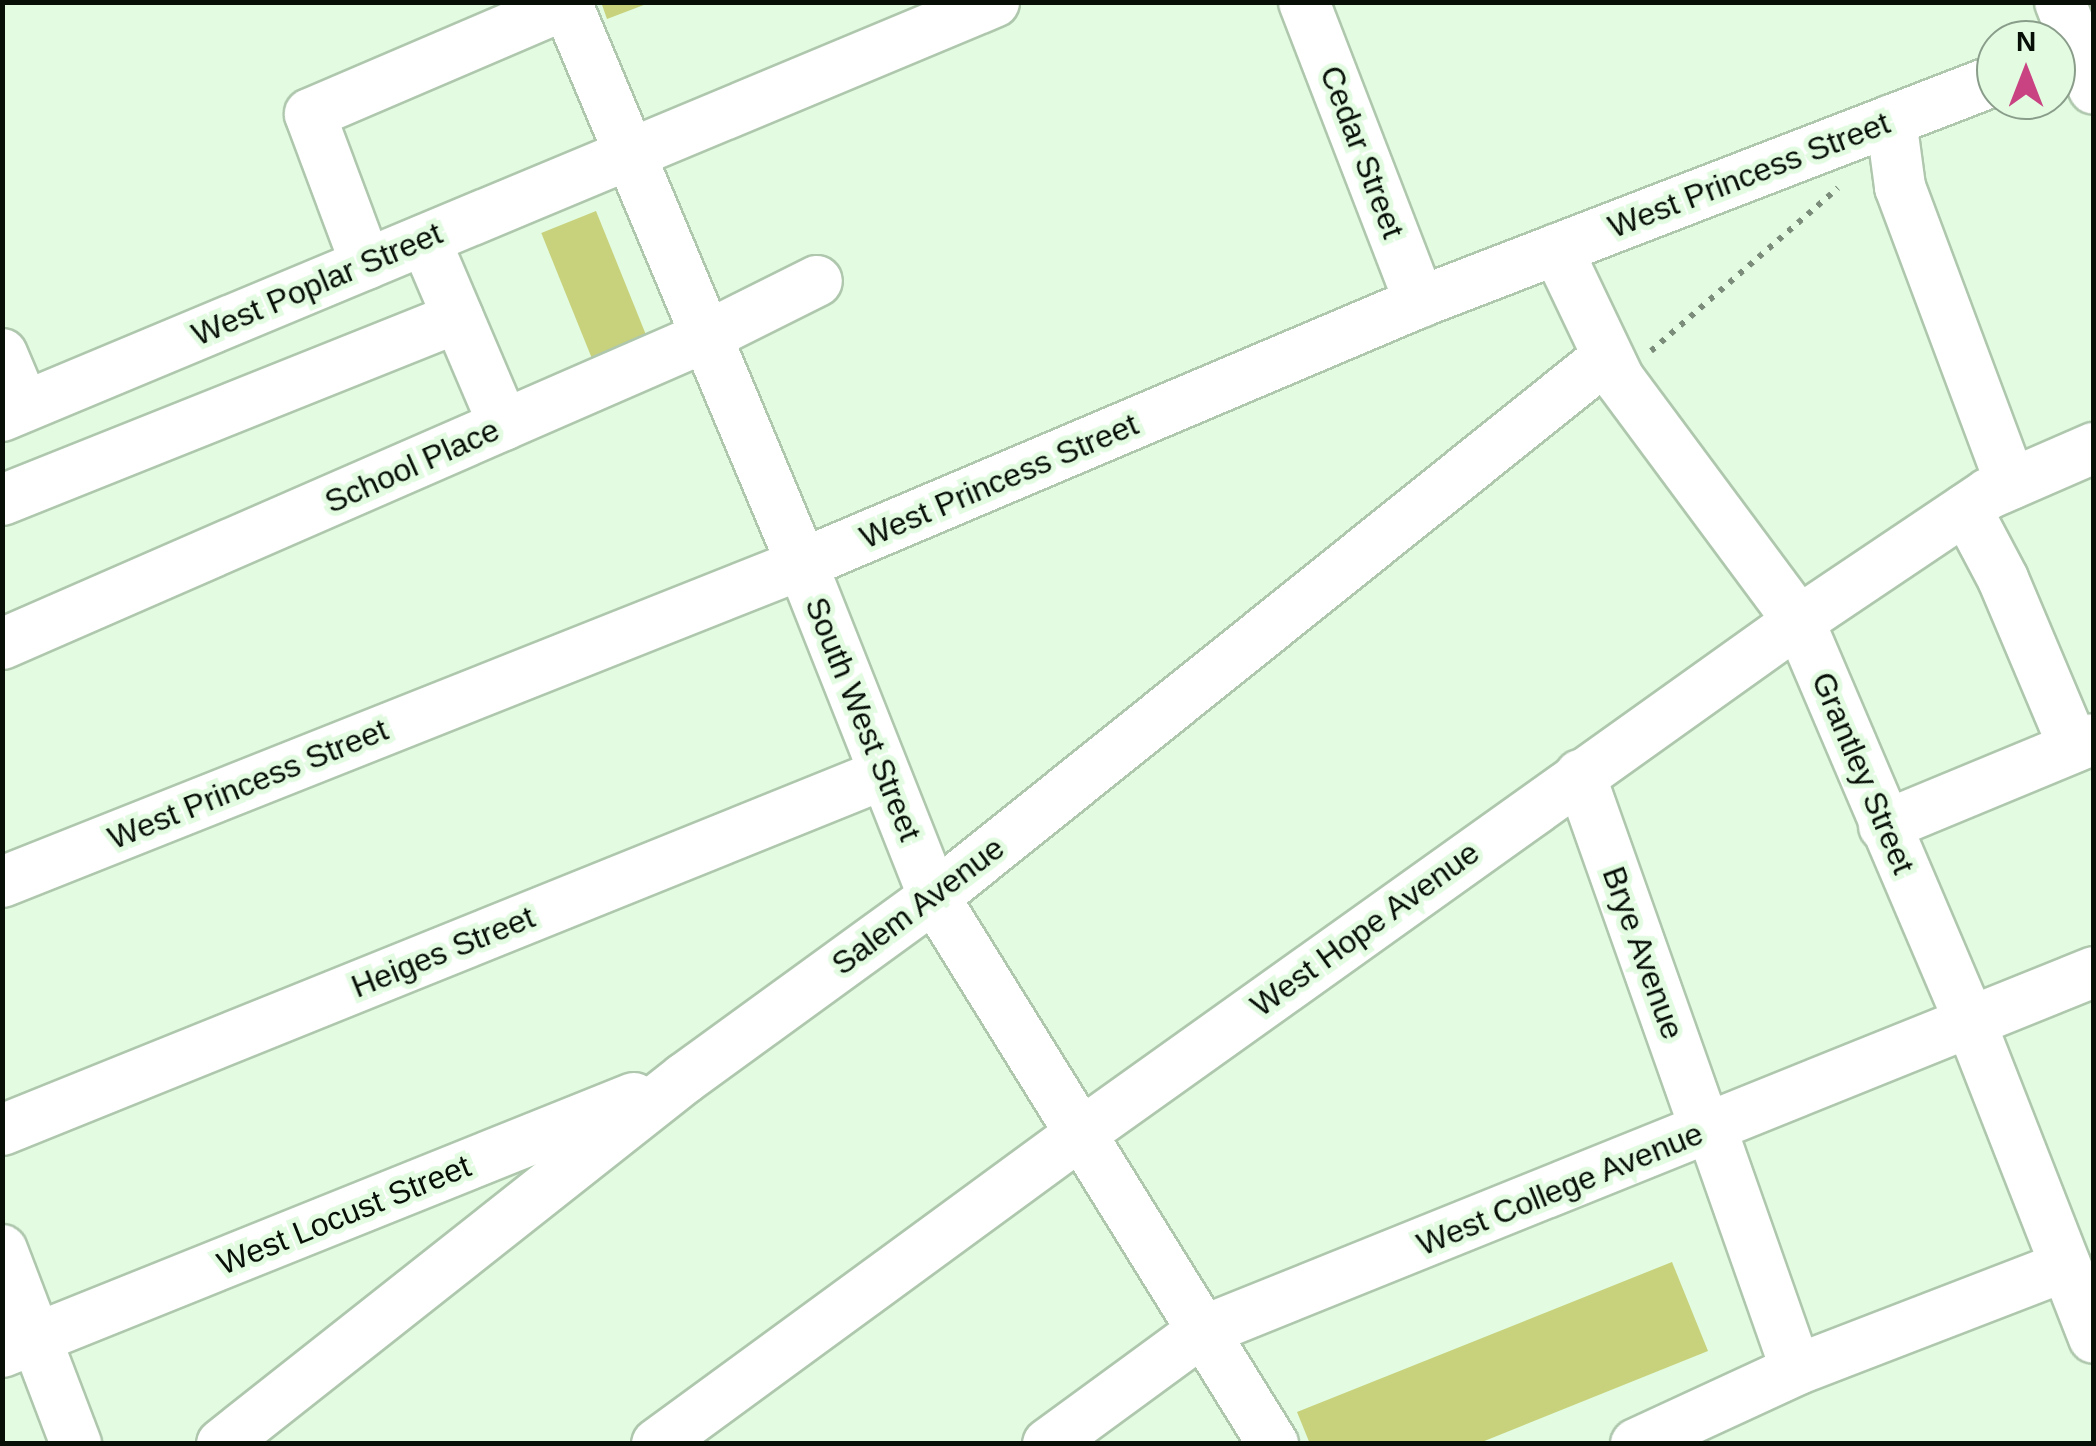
<!DOCTYPE html>
<html>
<head>
<meta charset="utf-8">
<style>
	body { margin:0 }
	#map { position:relative; width:2096px; height:1446px; overflow:hidden; background:#e2fbe1; font-family:Arial,sans-serif }
	div>[style] { position:absolute }
	[style*='--x'] { left:calc(var(--x)*1px); top:calc(var(--y)*1px); width:calc(var(--w)*1px); rotate:calc(var(--a)*1deg) }
	.building>* { inset:0; background:#c8d27c; transform-origin:0 0 }
	.path>* { height:6px; margin-top:-3px; transform-origin:0; background:repeating-linear-gradient(90deg,#7b8c7a 0 5px,transparent 0 13px) }
	.roads { filter:drop-shadow(2px 0 #aec7ad) drop-shadow(-2px 0 #aec7ad) drop-shadow(0 2px #aec7ad) drop-shadow(0 -2px #aec7ad) }
	.minor>* { height:50px; margin:-25px; padding:0 25px; transform-origin:25px; border-radius:25px; background:#fff }
	span { translate:-50% -50%; white-space:nowrap; text-align:center; line-height:1.15; -webkit-text-stroke:10px #e2fbe1; paint-order:stroke }
	.street-label { font-size:32px; color:#070f07 }
	.frame { position:absolute; inset:0; border:5px solid #070f07; pointer-events:none }
	.north { position:absolute; left:1976px; top:20px; width:100px; height:100px; box-sizing:border-box; background:#e2fbe1; border:2px solid #8a9d8a; border-radius:50%; rotate:0deg; font-size:28px; font-weight:700; line-height:40px; text-align:center; color:#070f07 }
	.north::after { content:''; display:block; margin:auto; width:35px; height:45px; background:#c94382; clip-path:polygon(50% 0,100% 100%,50% 72%,0 100%) }
</style>
</head>
<body>
<div id="map">
	<div class="building">
		<i style="clip-path:polygon(601px 2px,649px 2px,649px 3px,607px 19px)"></i>
		<i style="left:596px;top:211px;width:156px;height:59px;rotate:68deg"></i>
		<i style="clip-path:polygon(1672px 1262px,1708px 1351px,1477px 1444px,1310px 1444px,1297px 1412px)"></i>
	</div>
	<div class="path">
		<i style="--x:1651;--y:351;--w:248;--a:-41.1"></i>
	</div>
	<div class="roads">
		<div class="minor">
			<i style="--x:566;--y:2;--w:610;--a:67.22"></i>
			<i style="--x:802;--y:564;--w:358;--a:68.4"></i>
			<i style="--x:934;--y:897;--w:644;--a:58.21"></i>
			<i style="--x:1304;--y:2;--w:322;--a:68.9"></i>
			<i style="--x:2060;--y:2;--w:93;--a:68.7"></i>
			<i style="--x:1891;--y:120;--w:68;--a:82.3"></i>
			<i style="--x:1900;--y:187;--w:317;--a:69.5"></i>
			<i style="--x:425;--y:240;--w:201;--a:66.9"></i>
			<i style="--x:1557;--y:249;--w:144;--a:64.5"></i>
			<i style="--x:1619;--y:379;--w:302;--a:53.4"></i>
			<i style="--x:1799;--y:621;--w:438;--a:66.9"></i>
			<i style="--x:1971;--y:1024;--w:337;--a:68.6"></i>
			<i style="--x:366;--y:264;--w:160;--a:-110.5"></i>
			<i style="--x:310;--y:114;--w:280;--a:-23.2"></i>
			<i style="--x:2;--y:354;--w:56;--a:67.1"></i>
			<i style="--x:2;--y:416;--w:1075;--a:-22.65"></i>
			<i style="--x:2;--y:500;--w:491;--a:-21.8"></i>
			<i style="--x:1966;--y:509;--w:79;--a:62.1"></i>
			<i style="--x:2003;--y:579;--w:182;--a:67.1"></i>
			<i style="--x:2;--y:644;--w:767;--a:-23.59"></i>
			<i style="--x:705;--y:337;--w:125;--a:-26.6"></i>
			<i style="--x:1580;--y:775;--w:377;--a:70.5"></i>
			<i style="--x:1884;--y:826;--w:227;--a:-22.5"></i>
			<i style="--x:2;--y:882;--w:861;--a:-21.68"></i>
			<i style="--x:802;--y:564;--w:671;--a:-22.97"></i>
			<i style="--x:1420;--y:302;--w:617;--a:-21.08"></i>
			<i style="--x:1711;--y:1128;--w:256;--a:70.6"></i>
			<i style="--x:1796;--y:1370;--w:289;--a:-21.1"></i>
			<i style="--x:2;--y:1130;--w:951;--a:-21.98"></i>
			<i style="--x:2;--y:1250;--w:208;--a:69.1"></i>
			<i style="--x:2;--y:1352;--w:681;--a:-21.9"></i>
			<i style="--x:222;--y:1444;--w:590;--a:-38.33"></i>
			<i style="--x:685;--y:1078;--w:308;--a:-36"></i>
			<i style="--x:934;--y:897;--w:861;--a:-38.73"></i>
			<i style="--x:657;--y:1444;--w:523;--a:-36.21"></i>
			<i style="--x:1079;--y:1135;--w:885;--a:-35.52"></i>
			<i style="--x:1799;--y:621;--w:228;--a:-33.9"></i>
			<i style="--x:1988;--y:494;--w:116;--a:-23.5"></i>
			<i style="--x:1048;--y:1444;--w:190;--a:-36.2"></i>
			<i style="--x:1201;--y:1332;--w:963;--a:-21.96"></i>
			<i style="--x:1636;--y:1444;--w:176;--a:-24.8"></i>
		</div>
	</div>
	<div class="street-label">
		<span style="left:1362px;top:152px;rotate:69deg">Cedar Street</span>
		<span style="left:1749px;top:175px;rotate:-21deg">West Princess Street</span>
		<span style="left:317px;top:284px;rotate:-23deg">West Poplar Street</span>
		<span style="left:412px;top:466px;rotate:-24deg">School Place</span>
		<span style="left:999px;top:481px;rotate:-23deg">West Princess Street</span>
		<span style="left:863px;top:719px;rotate:68deg">South West Street</span>
		<span style="left:1863px;top:773px;rotate:67deg">Grantley Street</span>
		<span style="left:248px;top:784px;rotate:-22deg">West Princess Street</span>
		<span style="left:918px;top:906px;rotate:-37deg">Salem Avenue</span>
		<span style="left:1365px;top:929px;rotate:-36deg">West Hope Avenue</span>
		<span style="left:443px;top:952px;rotate:-22deg">Heiges Street</span>
		<span style="left:1643px;top:953px;rotate:70deg">Brye Avenue</span>
		<span style="left:1560px;top:1189px;rotate:-22deg">West College Avenue</span>
		<span style="left:344px;top:1215px;rotate:-22deg">West Locust Street</span>
	</div>
	<div class="frame"></div>
	<div class="north">N</div>
</div>
</body>
</html>
